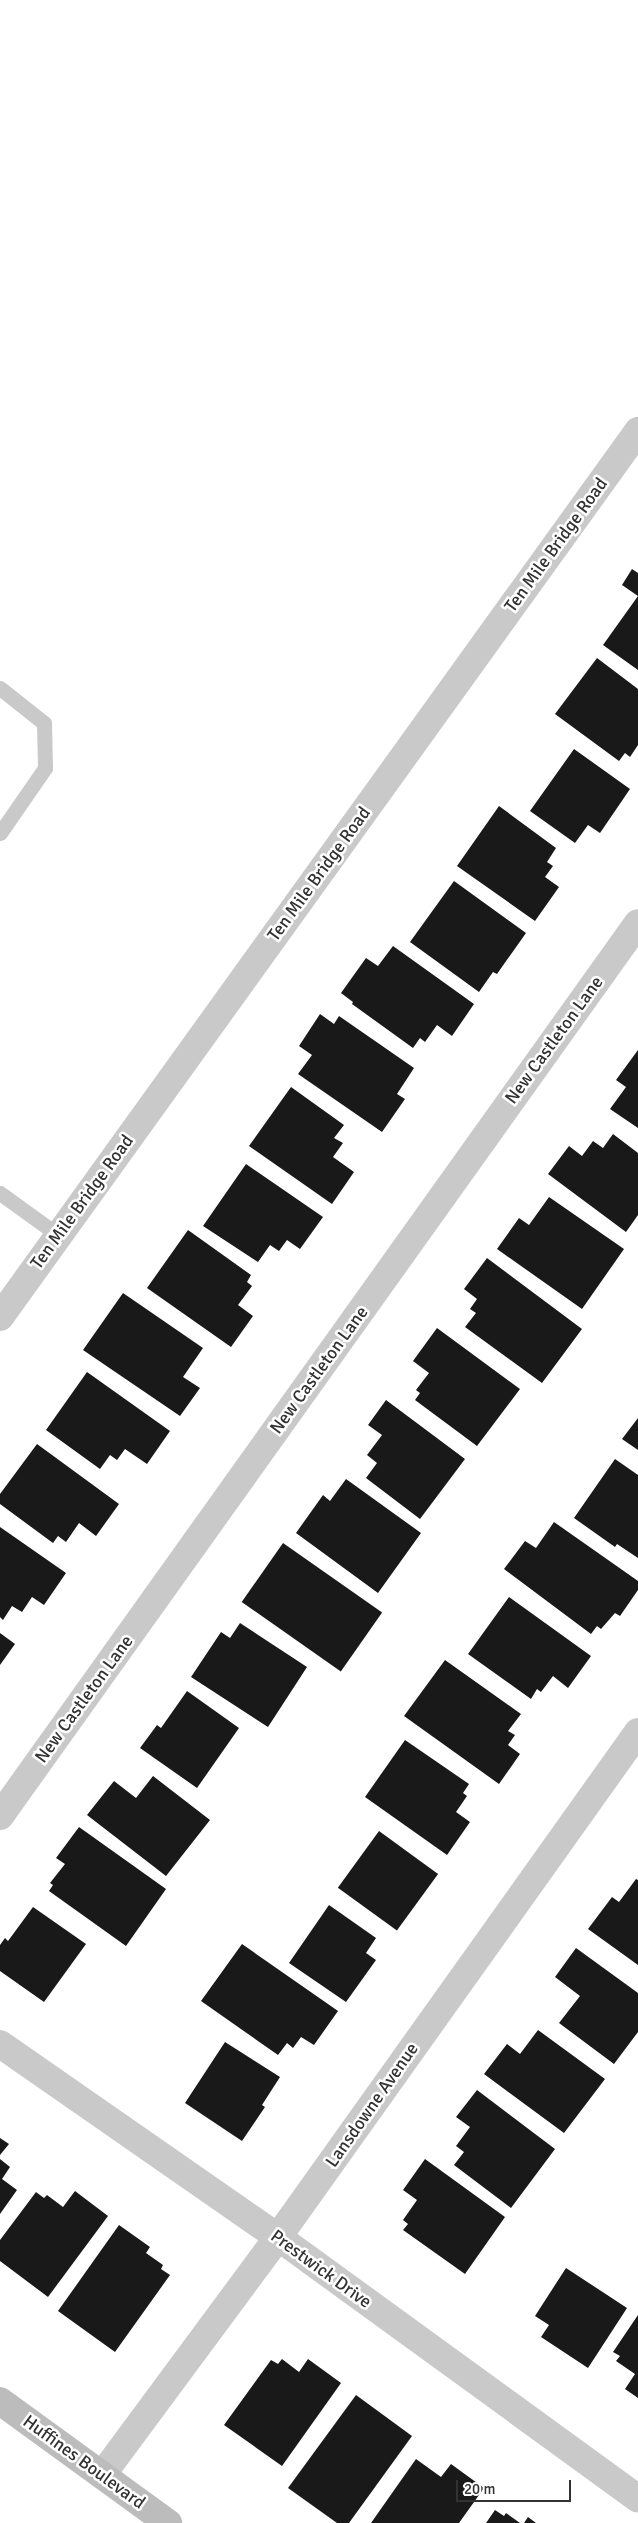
<!DOCTYPE html>
<html>
<head>
<meta charset="utf-8">
<style>
	body { margin:0 }
	#map { position:relative; width:638px; height:2523px; overflow:hidden; background:#fff; font-family:Signika,sans-serif }
	div>[style] { position:absolute }
	[style*='--x'] { left:calc(var(--x)*1px); top:calc(var(--y)*1px); width:calc(var(--w)*1px); rotate:calc(var(--a)*1deg) }
	.building>* { inset:0; background:#191919; transform-origin:0 0 }
	.service>* { height:15px; margin:-7.5px; padding:0 7.5px; transform-origin:7.5px; border-radius:7.5px; background:#c9c9c9 }
	.minor>* { height:28px; margin:-14px; padding:0 14px; transform-origin:14px; border-radius:14px; background:#c9c9c9 }
	.secondary>* { height:28px; margin:-14px; padding:0 14px; transform-origin:14px; border-radius:14px; background:#bcbcbc }
	span { translate:-50% -50%; white-space:nowrap; text-align:center; line-height:1.15; -webkit-text-stroke:5px #fff; paint-order:stroke }
	.street-label { font-size:18px; color:#323232 }
	.scale { position:absolute; left:456px; top:2480px; width:115px; height:22px; box-sizing:border-box; border:2px solid #323232; border-top:0; padding-left:6px; font-size:15px; line-height:18px; white-space:nowrap; color:#323232; -webkit-text-stroke:4px #fff; paint-order:stroke }
</style>
</head>
<body>
<div id="map">
	<div class="building">
		<i style="clip-path:polygon(632px 569px,638px 573px,638px 670px,603px 645px,638px 596px,622px 585px)"></i>
		<i style="clip-path:polygon(597px 658px,638px 689px,638px 745px,630px 757px,625px 753px,619px 761px,555px 714px)"></i>
		<i style="clip-path:polygon(574px 749px,630px 789px,600px 833px,588px 825px,575px 843px,530px 811px)"></i>
		<i style="clip-path:polygon(499px 806px,556px 848px,547px 862px,553px 866px,545px 877px,559px 887px,535px 921px,457px 866px)"></i>
		<i style="clip-path:polygon(454px 881px,526px 933px,497px 974px,493px 972px,479px 992px,410px 942px)"></i>
		<i style="clip-path:polygon(393px 946px,474px 1004px,452px 1036px,437px 1025px,425px 1042px,420px 1038px,413px 1048px,352px 1004px,353px 1002px,341px 993px,366px 958px,378px 966px)"></i>
		<i style="clip-path:polygon(320px 1014px,334px 1024px,339px 1016px,414px 1068px,397px 1094px,405px 1099px,382px 1132px,298px 1074px,312px 1055px,299px 1046px)"></i>
		<i style="clip-path:polygon(638px 1050px,638px 1128px,610px 1109px,626px 1087px,616px 1080px)"></i>
		<i style="clip-path:polygon(291px 1087px,344px 1125px,334px 1138px,343px 1143px,333px 1157px,354px 1172px,332px 1204px,249px 1146px)"></i>
		<i style="clip-path:polygon(613px 1134px,638px 1153px,638px 1215px,626px 1232px,548px 1174px,569px 1146px,582px 1156px,593px 1141px,603px 1148px)"></i>
		<i style="clip-path:polygon(246px 1164px,323px 1217px,300px 1249px,287px 1240px,279px 1251px,270px 1245px,258px 1262px,203px 1226px)"></i>
		<i style="clip-path:polygon(549px 1197px,624px 1249px,582px 1309px,497px 1249px,519px 1218px,529px 1225px)"></i>
		<i style="clip-path:polygon(188px 1230px,251px 1275px,247px 1282px,252px 1286px,238px 1305px,253px 1316px,231px 1347px,147px 1288px)"></i>
		<i style="clip-path:polygon(487px 1258px,582px 1329px,542px 1383px,465px 1327px,476px 1313px,470px 1309px,477px 1299px,464px 1289px)"></i>
		<i style="clip-path:polygon(123px 1293px,203px 1348px,183px 1377px,200px 1388px,180px 1416px,83px 1350px)"></i>
		<i style="clip-path:polygon(437px 1328px,520px 1389px,477px 1446px,415px 1400px,420px 1393px,416px 1390px,429px 1373px,413px 1361px)"></i>
		<i style="clip-path:polygon(87px 1372px,170px 1431px,147px 1464px,125px 1449px,117px 1460px,110px 1455px,100px 1469px,46px 1430px)"></i>
		<i style="clip-path:polygon(386px 1400px,465px 1459px,420px 1519px,366px 1478px,377px 1463px,367px 1455px,382px 1435px,368px 1425px)"></i>
		<i style="clip-path:polygon(638px 1418px,638px 1450px,622px 1439px)"></i>
		<i style="clip-path:polygon(37px 1444px,119px 1504px,96px 1536px,79px 1523px,66px 1542px,58px 1536px,53px 1543px,0 1504px,0 1494px)"></i>
		<i style="clip-path:polygon(615px 1459px,638px 1475px,638px 1558px,617px 1544px,615px 1547px,574px 1518px)"></i>
		<i style="clip-path:polygon(346px 1479px,421px 1533px,378px 1593px,296px 1533px,323px 1495px,330px 1501px)"></i>
		<i style="clip-path:polygon(554px 1522px,638px 1581px,638px 1590px,620px 1616px,615px 1613px,601px 1629px,597px 1626px,591px 1634px,504px 1569px,525px 1541px,536px 1548px)"></i>
		<i style="clip-path:polygon(0 1527px,66px 1573px,44px 1605px,32px 1597px,22px 1612px,12px 1606px,3px 1620px,0 1617px)"></i>
		<i style="left:283px;top:1543px;width:121px;height:72px;rotate:35deg"></i>
		<i style="clip-path:polygon(509px 1597px,591px 1656px,568px 1688px,553px 1676px,541px 1692px,537px 1689px,531px 1699px,468px 1654px)"></i>
		<i style="clip-path:polygon(240px 1623px,307px 1667px,268px 1727px,191px 1677px,221px 1632px,230px 1638px)"></i>
		<i style="clip-path:polygon(0 1633px,15px 1644px,0 1665px)"></i>
		<i style="clip-path:polygon(445px 1660px,521px 1714px,508px 1731px,515px 1735px,508px 1745px,520px 1754px,499px 1784px,404px 1716px)"></i>
		<i style="clip-path:polygon(187px 1691px,239px 1728px,197px 1788px,140px 1748px,157px 1725px,161px 1728px)"></i>
		<i style="clip-path:polygon(405px 1740px,469px 1784px,463px 1793px,467px 1796px,456px 1812px,470px 1822px,447px 1855px,365px 1797px)"></i>
		<i style="clip-path:polygon(153px 1776px,210px 1820px,166px 1876px,87px 1815px,114px 1781px,136px 1798px)"></i>
		<i style="clip-path:polygon(79px 1827px,166px 1889px,126px 1946px,49px 1891px,53px 1885px,50px 1883px,65px 1864px,56px 1858px)"></i>
		<i style="left:379px;top:1831px;width:73px;height:70px;rotate:36deg"></i>
		<i style="clip-path:polygon(636px 1879px,638px 1880px,638px 1965px,588px 1929px,612px 1897px,619px 1902px)"></i>
		<i style="clip-path:polygon(329px 1905px,376px 1938px,366px 1953px,376px 1960px,346px 2002px,289px 1963px)"></i>
		<i style="clip-path:polygon(33px 1907px,86px 1944px,44px 2002px,0 1971px,0 1945px,5px 1938px,8px 1941px)"></i>
		<i style="clip-path:polygon(242px 1944px,338px 2011px,314px 2045px,301px 2037px,293px 2048px,287px 2043px,278px 2055px,201px 2001px)"></i>
		<i style="clip-path:polygon(576px 1948px,638px 1993px,638px 2032px,614px 2064px,559px 2023px,580px 1996px,555px 1977px)"></i>
		<i style="clip-path:polygon(538px 2030px,605px 2079px,564px 2133px,484px 2074px,507px 2044px,520px 2054px)"></i>
		<i style="clip-path:polygon(225px 2042px,280px 2077px,262px 2105px,265px 2107px,242px 2141px,185px 2103px)"></i>
		<i style="clip-path:polygon(477px 2090px,555px 2149px,511px 2208px,454px 2165px,464px 2152px,456px 2146px,470px 2127px,456px 2117px)"></i>
		<i style="clip-path:polygon(0 2138px,9px 2144px,0 2155px)"></i>
		<i style="clip-path:polygon(0 2159px,10px 2167px,2px 2179px,17px 2190px,0 2214px)"></i>
		<i style="clip-path:polygon(425px 2159px,505px 2217px,465px 2274px,403px 2230px,408px 2224px,403px 2220px,417px 2200px,403px 2190px)"></i>
		<i style="clip-path:polygon(75px 2191px,108px 2216px,48px 2297px,0 2261px,0 2240px,36px 2192px,44px 2198px,47px 2195px,63px 2207px)"></i>
		<i style="clip-path:polygon(119px 2225px,150px 2247px,146px 2253px,163px 2265px,161px 2269px,170px 2275px,115px 2352px,58px 2311px)"></i>
		<i style="clip-path:polygon(566px 2268px,627px 2308px,588px 2368px,541px 2337px,549px 2325px,535px 2316px)"></i>
		<i style="clip-path:polygon(638px 2315px,638px 2398px,625px 2389px,635px 2374px,616px 2361px,620px 2356px,613px 2352px)"></i>
		<i style="clip-path:polygon(282px 2359px,299px 2372px,308px 2359px,341px 2383px,282px 2466px,224px 2425px,271px 2360px,278px 2364px)"></i>
		<i style="clip-path:polygon(356px 2395px,412px 2436px,349px 2523px,337px 2523px,288px 2488px)"></i>
		<i style="clip-path:polygon(416px 2459px,441px 2477px,451px 2464px,484px 2488px,459px 2523px,371px 2523px)"></i>
		<i style="clip-path:polygon(495px 2510px,504px 2516px,506px 2513px,520px 2523px,486px 2523px)"></i>
		<i style="clip-path:polygon(528px 2517px,536px 2523px,524px 2523px)"></i>
	</div>
	<div class="service">
		<i style="--x:0;--y:688;--w:56;--a:38.5"></i>
		<i style="--x:44;--y:723;--w:45;--a:88.7"></i>
		<i style="--x:45;--y:768;--w:79;--a:124.7"></i>
		<i style="--x:0;--y:1193;--w:72;--a:35.9"></i>
	</div>
	<div class="minor">
		<i style="--x:0;--y:1317;--w:1092;--a:-54.24"></i>
		<i style="--x:0;--y:1816;--w:1097;--a:-54.46"></i>
		<i style="--x:0;--y:2044;--w:338;--a:34.8"></i>
		<i style="--x:278;--y:2237;--w:445;--a:36"></i>
		<i style="--x:102;--y:2475;--w:296;--a:-53.5"></i>
		<i style="--x:278;--y:2237;--w:620;--a:-54.52"></i>
	</div>
	<div class="secondary">
		<i style="--x:0;--y:2401;--w:208;--a:36"></i>
	</div>
	<div class="street-label">
		<span style="left:556px;top:545px;rotate:-54deg">Ten Mile Bridge Road</span>
		<span style="left:319px;top:874px;rotate:-54deg">Ten Mile Bridge Road</span>
		<span style="left:554px;top:1040px;rotate:-54deg">New Castleton Lane</span>
		<span style="left:82px;top:1202px;rotate:-54deg">Ten Mile Bridge Road</span>
		<span style="left:319px;top:1370px;rotate:-54deg">New Castleton Lane</span>
		<span style="left:84px;top:1699px;rotate:-54deg">New Castleton Lane</span>
		<span style="left:372px;top:2105px;rotate:-55deg">Lansdowne Avenue</span>
		<span style="left:321px;top:2269px;rotate:36deg">Prestwick Drive</span>
		<span style="left:84px;top:2462px;rotate:36deg">Huffines Boulevard</span>
	</div>
	<div class="scale">20 m</div>
</div>
</body>
</html>
